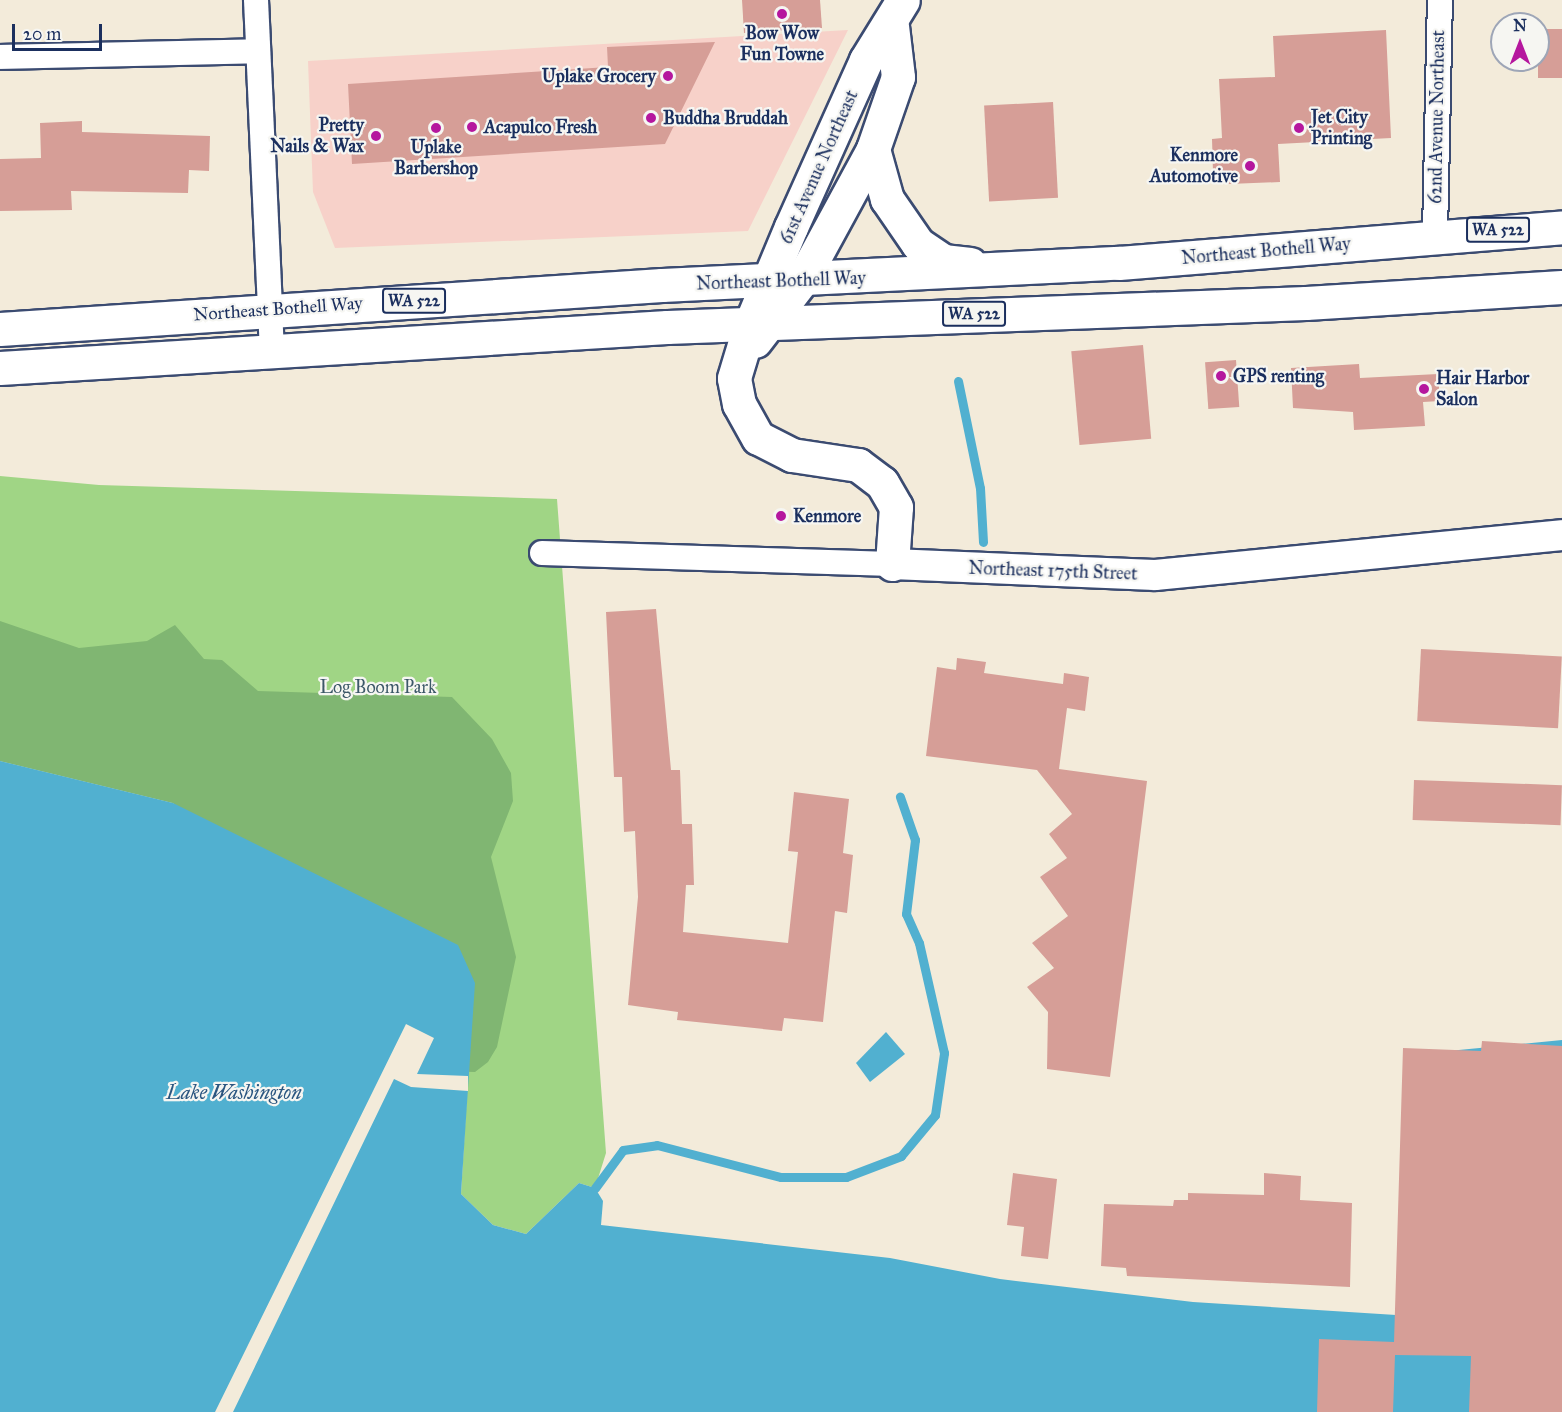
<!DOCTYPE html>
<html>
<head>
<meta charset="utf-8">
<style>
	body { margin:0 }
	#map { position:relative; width:1562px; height:1412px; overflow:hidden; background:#f3ebda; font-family:"IM FELL Great Primer",serif }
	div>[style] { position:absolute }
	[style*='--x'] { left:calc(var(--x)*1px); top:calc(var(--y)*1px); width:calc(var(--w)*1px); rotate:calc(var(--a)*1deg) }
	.built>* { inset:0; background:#f7d1c9 }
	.green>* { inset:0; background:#a0d585 }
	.forest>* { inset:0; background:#80b672 }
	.water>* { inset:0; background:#51b0d0 }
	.pier>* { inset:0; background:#f3ebda }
	.stream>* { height:9px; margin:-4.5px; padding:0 4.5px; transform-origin:4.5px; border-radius:4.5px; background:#51b0d0 }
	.building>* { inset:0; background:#d69e97; transform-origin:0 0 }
	.roads { filter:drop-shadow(2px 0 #3b4b71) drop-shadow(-2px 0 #3b4b71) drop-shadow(0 2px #3b4b71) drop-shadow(0 -2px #3b4b71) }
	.minor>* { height:24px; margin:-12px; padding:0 12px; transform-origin:12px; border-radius:12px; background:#fff }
	.tertiary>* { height:30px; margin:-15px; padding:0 15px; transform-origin:15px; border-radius:15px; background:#fff }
	.secondary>* { height:33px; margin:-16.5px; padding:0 16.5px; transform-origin:16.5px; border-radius:16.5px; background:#fff }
	.primary>* { height:33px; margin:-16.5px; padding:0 16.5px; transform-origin:16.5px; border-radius:16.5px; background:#fff }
	.dots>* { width:16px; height:16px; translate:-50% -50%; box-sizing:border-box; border:3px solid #f6f6f2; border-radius:50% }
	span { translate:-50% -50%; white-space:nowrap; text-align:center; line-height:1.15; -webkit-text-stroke:4.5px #f6f6f2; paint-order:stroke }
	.shield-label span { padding:2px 4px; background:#f6f6f2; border:2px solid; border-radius:4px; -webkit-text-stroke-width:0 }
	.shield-label { font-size:16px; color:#1b2f5e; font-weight:700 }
	.poi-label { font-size:18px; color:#1b2f5e; font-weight:700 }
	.right { translate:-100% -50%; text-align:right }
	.left { translate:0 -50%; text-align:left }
	.street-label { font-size:18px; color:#1b2f5e }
	.park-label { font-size:18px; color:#3c5868 }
	.water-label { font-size:20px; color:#2b5680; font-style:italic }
	.north { position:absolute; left:1490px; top:12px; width:60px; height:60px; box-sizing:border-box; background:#f6f6f2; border:2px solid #9ea6b7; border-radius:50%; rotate:0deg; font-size:16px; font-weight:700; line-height:24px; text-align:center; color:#1b2f5e }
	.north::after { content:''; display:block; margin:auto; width:21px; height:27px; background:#b5179e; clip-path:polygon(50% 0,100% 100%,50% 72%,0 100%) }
	.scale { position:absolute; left:12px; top:24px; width:90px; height:27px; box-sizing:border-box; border:3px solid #1b2f5e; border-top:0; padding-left:8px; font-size:18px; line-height:21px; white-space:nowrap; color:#1b2f5e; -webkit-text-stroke:4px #f6f6f2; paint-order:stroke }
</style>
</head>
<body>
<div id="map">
	<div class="built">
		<i style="clip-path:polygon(848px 30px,748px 231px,335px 248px,313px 192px,308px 61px)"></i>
	</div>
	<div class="green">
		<i style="clip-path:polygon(0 476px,99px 485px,557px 499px,606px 1153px,595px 1188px,579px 1183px,526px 1234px,493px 1225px,461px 1194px,468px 1076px,173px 803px,0 761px)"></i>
	</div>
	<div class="forest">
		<i style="clip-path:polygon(0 621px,79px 648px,147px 641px,175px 625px,204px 659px,222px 660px,258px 691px,452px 697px,492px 739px,511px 773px,513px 801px,491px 857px,516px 957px,497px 1047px,488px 1062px,475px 1072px,439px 1071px,173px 803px,0 761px)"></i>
	</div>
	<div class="water">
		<i style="clip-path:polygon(0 761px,173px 803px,458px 945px,475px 983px,461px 1194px,493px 1225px,526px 1234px,579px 1183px,595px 1188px,603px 1201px,601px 1225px,890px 1258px,1000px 1279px,1193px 1302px,1396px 1315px,1407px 1055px,1562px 1040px,1562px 1412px,0 1412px)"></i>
		<i style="clip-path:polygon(886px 1032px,905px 1054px,870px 1082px,856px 1063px)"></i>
	</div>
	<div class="pier">
		<i style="clip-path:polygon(406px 1024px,434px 1038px,417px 1074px,468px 1076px,468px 1091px,411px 1087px,394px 1079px,233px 1412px,215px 1412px)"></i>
	</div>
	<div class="stream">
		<i style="--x:958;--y:381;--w:109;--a:78.4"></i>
		<i style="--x:980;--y:488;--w:54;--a:86.8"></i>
		<i style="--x:595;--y:1188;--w:47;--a:-53.6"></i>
		<i style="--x:623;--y:1150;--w:34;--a:-8"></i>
		<i style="--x:657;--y:1145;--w:128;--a:14.5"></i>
		<i style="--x:781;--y:1177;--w:65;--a:0"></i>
		<i style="--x:846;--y:1177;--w:59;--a:-20.9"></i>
		<i style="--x:901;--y:1156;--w:53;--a:-50.3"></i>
		<i style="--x:935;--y:1115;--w:63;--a:-81.7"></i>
		<i style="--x:944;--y:1053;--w:113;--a:-102.8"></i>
		<i style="--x:919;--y:943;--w:32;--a:-114"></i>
		<i style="--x:906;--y:914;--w:75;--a:-83.1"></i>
		<i style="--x:915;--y:840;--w:46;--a:-109.2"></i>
	</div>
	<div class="building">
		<i style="clip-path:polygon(742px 0,820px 0,822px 28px,744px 33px)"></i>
		<i style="left:1562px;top:29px;width:49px;height:24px;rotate:90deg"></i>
		<i style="clip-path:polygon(1386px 30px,1391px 138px,1278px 144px,1280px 182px,1229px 184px,1213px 172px,1212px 139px,1222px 138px,1219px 79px,1275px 77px,1273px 36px)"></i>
		<i style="clip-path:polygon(715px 42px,665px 144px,352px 164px,348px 84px,608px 67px,607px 47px)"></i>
		<i style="left:1053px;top:102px;width:96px;height:69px;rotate:87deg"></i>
		<i style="clip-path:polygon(82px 121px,82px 132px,210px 136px,209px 171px,189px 170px,188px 193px,71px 191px,72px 210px,0 211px,0 159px,41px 158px,40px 123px)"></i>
		<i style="left:1143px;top:345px;width:94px;height:72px;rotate:85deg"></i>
		<i style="left:1236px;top:360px;width:47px;height:31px;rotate:86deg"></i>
		<i style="clip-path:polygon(1359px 364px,1360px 378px,1438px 374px,1440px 401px,1423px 402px,1425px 426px,1354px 430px,1353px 412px,1293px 408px,1291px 368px)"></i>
		<i style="clip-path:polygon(656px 609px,671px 770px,680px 770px,682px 824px,692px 824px,694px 885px,686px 885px,683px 932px,788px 943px,798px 852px,788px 851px,794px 792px,849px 799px,843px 853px,853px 855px,847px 913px,835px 911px,823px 1022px,784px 1018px,782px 1031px,677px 1020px,678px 1012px,628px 1005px,638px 897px,635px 831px,624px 832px,622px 777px,614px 777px,606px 612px)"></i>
		<i style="left:1421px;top:649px;width:141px;height:72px;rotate:3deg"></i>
		<i style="clip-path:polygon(957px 658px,986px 662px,984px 673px,1063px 684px,1064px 673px,1089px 677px,1085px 711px,1067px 708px,1059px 769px,1147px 781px,1110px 1077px,1047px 1069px,1048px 1012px,1027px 987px,1054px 968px,1032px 943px,1068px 916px,1040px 877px,1067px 858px,1049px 834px,1072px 814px,1037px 770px,926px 756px,937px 667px,956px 670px)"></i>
		<i style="left:1414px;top:780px;width:148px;height:40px;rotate:2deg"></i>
		<i style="clip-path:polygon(1482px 1041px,1562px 1046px,1562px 1412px,1469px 1412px,1471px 1356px,1395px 1355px,1393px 1412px,1317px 1412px,1319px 1339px,1394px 1342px,1403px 1048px,1481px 1051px)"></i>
		<i style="clip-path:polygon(1013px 1173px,1057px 1179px,1048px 1259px,1021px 1256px,1024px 1227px,1007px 1225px)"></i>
		<i style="clip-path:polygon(1264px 1173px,1301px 1176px,1300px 1200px,1352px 1203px,1350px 1287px,1127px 1276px,1126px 1268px,1101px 1266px,1104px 1204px,1173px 1206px,1174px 1200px,1188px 1200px,1188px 1193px,1264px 1195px)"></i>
	</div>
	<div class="roads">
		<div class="minor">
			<i style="--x:256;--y:0;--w:352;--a:87.4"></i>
			<i style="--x:0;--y:57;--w:257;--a:-1.3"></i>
			<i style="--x:1435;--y:234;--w:234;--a:-88.8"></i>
			<i style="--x:542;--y:553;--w:350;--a:1.8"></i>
		</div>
		<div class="tertiary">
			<i style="--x:892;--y:564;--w:263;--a:2.4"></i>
			<i style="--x:1155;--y:575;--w:409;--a:-5.6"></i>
		</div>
		<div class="secondary">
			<i style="--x:755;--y:341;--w:77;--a:-52.4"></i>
			<i style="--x:802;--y:280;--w:149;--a:-61.5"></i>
			<i style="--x:873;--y:149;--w:76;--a:-70.9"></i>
			<i style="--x:898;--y:77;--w:51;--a:-96.7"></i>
			<i style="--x:892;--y:564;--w:57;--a:-86"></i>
			<i style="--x:896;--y:507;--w:28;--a:-120"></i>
			<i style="--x:882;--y:483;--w:30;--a:-143"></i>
			<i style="--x:858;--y:465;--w:67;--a:-171.4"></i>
			<i style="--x:792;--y:455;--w:38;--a:-153"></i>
			<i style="--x:758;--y:438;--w:39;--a:-119"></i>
			<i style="--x:739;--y:404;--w:26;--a:-101"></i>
			<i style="--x:734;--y:378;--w:55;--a:-73.2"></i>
			<i style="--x:750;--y:325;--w:106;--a:-67.3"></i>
			<i style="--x:791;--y:227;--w:183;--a:-65.8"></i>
			<i style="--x:866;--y:60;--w:70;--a:-58.3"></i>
		</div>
		<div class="primary">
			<i style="--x:873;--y:149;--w:52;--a:74.4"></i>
			<i style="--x:887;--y:199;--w:55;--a:55.4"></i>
			<i style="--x:918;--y:244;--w:30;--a:34"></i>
			<i style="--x:943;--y:261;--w:27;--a:6"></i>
			<i style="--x:0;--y:329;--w:663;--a:-3.8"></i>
			<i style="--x:662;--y:285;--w:458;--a:-2.8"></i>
			<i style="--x:1119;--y:263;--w:444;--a:-4.6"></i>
			<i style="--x:0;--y:368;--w:668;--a:-3.52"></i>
			<i style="--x:667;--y:327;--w:639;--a:-2.15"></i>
			<i style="--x:1306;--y:303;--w:256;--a:-3.6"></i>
		</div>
	</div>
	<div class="dots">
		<i style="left:782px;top:14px;background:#b5179e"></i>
		<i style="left:668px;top:76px;background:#b5179e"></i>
		<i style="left:651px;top:118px;background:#b5179e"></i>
		<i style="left:472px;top:127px;background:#b5179e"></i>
		<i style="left:436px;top:128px;background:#b5179e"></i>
		<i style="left:1299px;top:128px;background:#b5179e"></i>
		<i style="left:376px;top:136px;background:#b5179e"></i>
		<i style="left:1250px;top:166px;background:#b5179e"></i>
		<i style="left:1221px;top:376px;background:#b5179e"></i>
		<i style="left:1424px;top:389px;background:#b5179e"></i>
		<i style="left:781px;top:516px;background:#b5179e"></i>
	</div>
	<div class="shield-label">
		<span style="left:1498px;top:230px">WA 522</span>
		<span style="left:414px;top:301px">WA 522</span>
		<span style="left:974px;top:314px">WA 522</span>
	</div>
	<div class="poi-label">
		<span style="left:782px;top:44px">Bow Wow<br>Fun Towne</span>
		<span class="right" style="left:656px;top:76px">Uplake Grocery</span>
		<span class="left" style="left:663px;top:118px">Buddha Bruddah</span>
		<span class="left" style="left:1311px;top:128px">Jet City<br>Printing</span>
		<span class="right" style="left:364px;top:136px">Pretty<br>Nails &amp; Wax</span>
		<span class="left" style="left:484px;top:127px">Acapulco Fresh</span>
		<span style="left:436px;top:158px">Uplake<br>Barbershop</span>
		<span class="right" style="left:1238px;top:166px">Kenmore<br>Automotive</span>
		<span class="left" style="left:1233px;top:376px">GPS renting</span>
		<span class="left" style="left:1436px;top:389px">Hair Harbor<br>Salon</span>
		<span class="left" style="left:793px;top:516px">Kenmore</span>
	</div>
	<div class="street-label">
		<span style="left:1437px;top:117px;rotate:-89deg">62nd Avenue Northeast</span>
		<span style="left:819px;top:167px;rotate:-66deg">61st Avenue Northeast</span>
		<span style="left:1266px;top:251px;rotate:-5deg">Northeast Bothell Way</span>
		<span style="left:781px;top:281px;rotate:-2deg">Northeast Bothell Way</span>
		<span style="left:278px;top:309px;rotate:-4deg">Northeast Bothell Way</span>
		<span style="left:1053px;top:571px;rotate:2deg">Northeast 175th Street</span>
	</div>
	<div class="park-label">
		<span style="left:378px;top:687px">Log Boom Park</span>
	</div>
	<div class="water-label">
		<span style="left:234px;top:1092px">Lake Washington</span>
	</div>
	<div class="north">N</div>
	<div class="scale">20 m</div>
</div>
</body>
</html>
